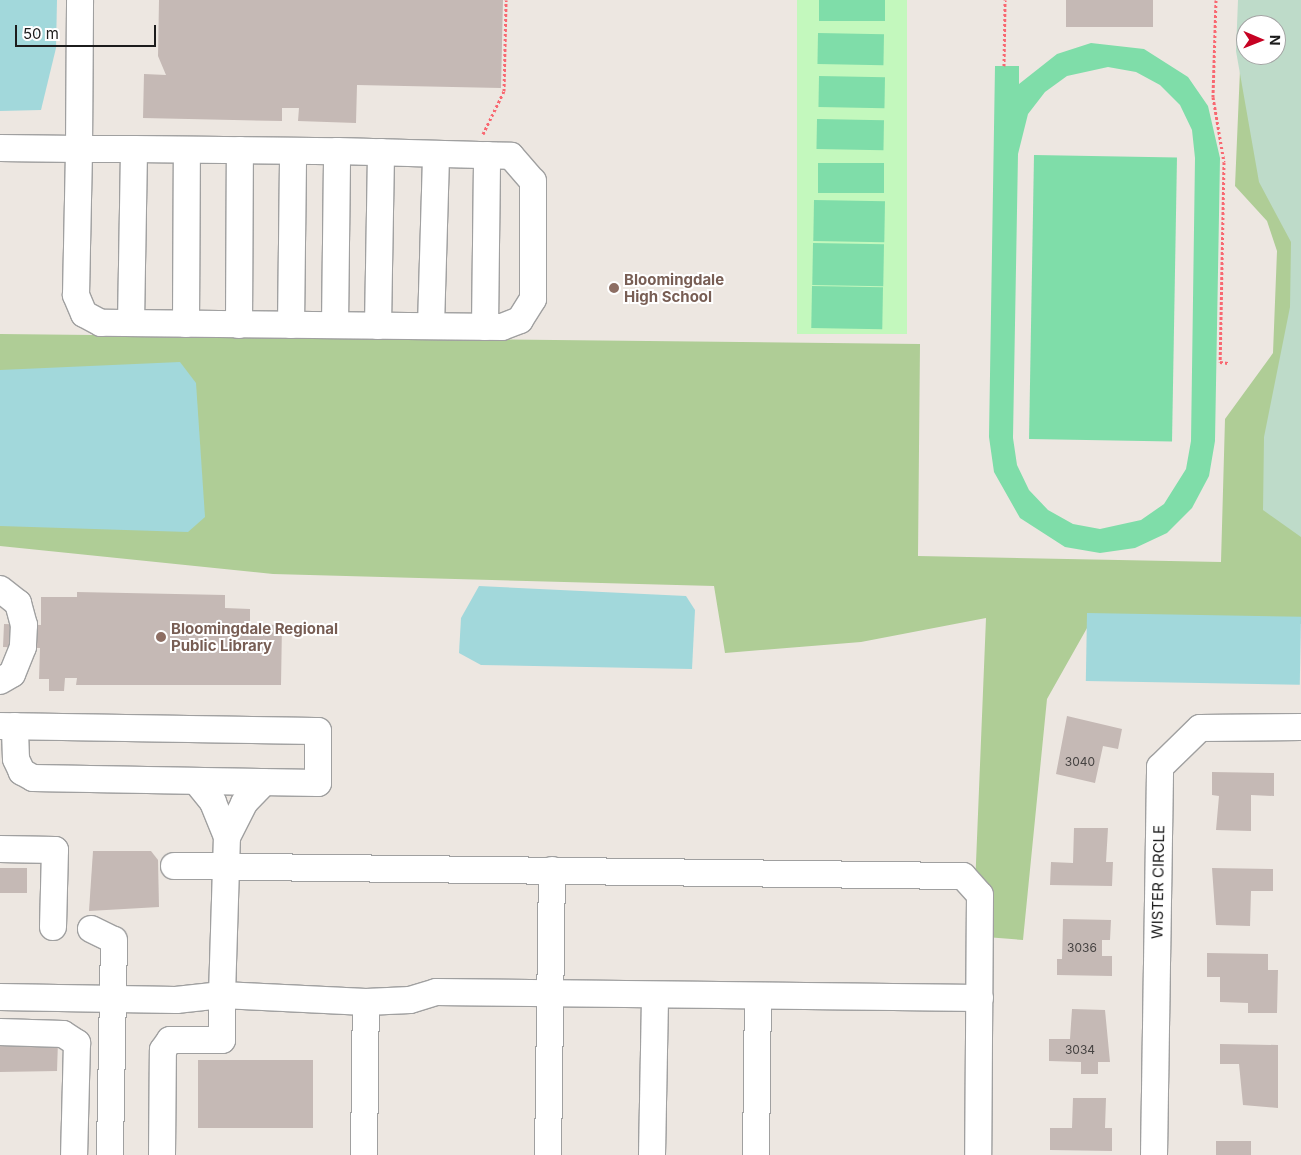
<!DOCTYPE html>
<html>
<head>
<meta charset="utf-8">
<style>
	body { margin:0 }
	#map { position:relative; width:1301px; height:1155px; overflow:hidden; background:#ede7e1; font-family:Inter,sans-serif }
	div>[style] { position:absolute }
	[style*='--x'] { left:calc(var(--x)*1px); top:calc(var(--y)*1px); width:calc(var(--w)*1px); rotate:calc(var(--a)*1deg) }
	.forest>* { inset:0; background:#afcd96 }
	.wetland>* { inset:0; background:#bedbc9 }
	.park>* { inset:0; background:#c3f8bd; transform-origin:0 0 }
	.pitch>* { inset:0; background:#7fdda9; transform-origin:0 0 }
	.water>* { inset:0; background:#a2d8db; transform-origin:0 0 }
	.building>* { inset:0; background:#c5b9b5; transform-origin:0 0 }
	.path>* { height:3px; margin-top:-1.5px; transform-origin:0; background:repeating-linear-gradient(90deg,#f86871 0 2.5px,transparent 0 5px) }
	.roads { filter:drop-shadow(1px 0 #a0a0a0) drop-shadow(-1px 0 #a0a0a0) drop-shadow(0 1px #a0a0a0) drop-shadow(0 -1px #a0a0a0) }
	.minor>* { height:26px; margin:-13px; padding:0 13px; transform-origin:13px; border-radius:13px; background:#fff }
	.dots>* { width:14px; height:14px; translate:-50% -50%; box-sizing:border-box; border:2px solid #fff; border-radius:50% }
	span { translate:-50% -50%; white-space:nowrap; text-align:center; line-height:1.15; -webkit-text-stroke:4px #fff; paint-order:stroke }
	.number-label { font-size:12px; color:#464342 }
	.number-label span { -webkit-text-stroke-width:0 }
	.education-label { font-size:15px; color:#785e54; font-weight:700 }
	.left { translate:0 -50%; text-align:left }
	.street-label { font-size:15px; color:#1c1c1c }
	.north { position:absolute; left:1236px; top:15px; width:50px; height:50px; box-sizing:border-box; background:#fff; border:1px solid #a4a4a4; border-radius:50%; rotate:91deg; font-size:14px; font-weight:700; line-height:20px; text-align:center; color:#1c1c1c }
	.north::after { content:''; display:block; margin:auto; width:18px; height:22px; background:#c60223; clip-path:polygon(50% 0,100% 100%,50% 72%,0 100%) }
	.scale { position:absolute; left:15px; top:25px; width:141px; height:22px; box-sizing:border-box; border:2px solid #1c1c1c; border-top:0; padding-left:6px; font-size:15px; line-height:18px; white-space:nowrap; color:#1c1c1c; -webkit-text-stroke:4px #fff; paint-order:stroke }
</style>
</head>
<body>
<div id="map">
	<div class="forest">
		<i style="clip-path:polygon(evenodd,1243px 0,1301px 0,1301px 624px,1091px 621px,1047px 699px,1023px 940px,973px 936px,986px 618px,861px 642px,725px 653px,714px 586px,273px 574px,0 546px,0 334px,920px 344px,918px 556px,1221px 562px,1225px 419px,1273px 353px,1277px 251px,1267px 221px,1235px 186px,1243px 0,1246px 25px,1276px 25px,1276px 55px,1246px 55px,1246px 25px)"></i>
	</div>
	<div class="wetland">
		<i style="clip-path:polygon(evenodd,1238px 0,1301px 0,1301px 537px,1263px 510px,1264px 437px,1290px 307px,1291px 242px,1259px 182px,1236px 51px,1238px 0,1246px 25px,1276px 25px,1276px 55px,1246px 55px,1246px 25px)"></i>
	</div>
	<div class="park">
		<i style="left:797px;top:0;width:110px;height:334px"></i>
	</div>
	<div class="pitch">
		<i style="left:819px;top:0;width:66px;height:21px"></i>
		<i style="left:818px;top:33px;width:66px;height:31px;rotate:1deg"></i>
		<i style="clip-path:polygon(evenodd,1091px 43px,1144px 49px,1188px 77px,1208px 106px,1220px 158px,1215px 441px,1209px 476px,1192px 508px,1167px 533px,1135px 548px,1100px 553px,1065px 547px,1020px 518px,994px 472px,989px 437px,995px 66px,1019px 66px,1019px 84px,1057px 54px,1091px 43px,1108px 67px,1136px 72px,1160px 85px,1180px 105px,1192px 130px,1195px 158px,1191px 441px,1186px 469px,1164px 504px,1141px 520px,1100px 529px,1073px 524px,1048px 510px,1029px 490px,1017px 465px,1013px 438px,1018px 154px,1028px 114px,1045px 92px,1067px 76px,1108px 67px)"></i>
		<i style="left:819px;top:76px;width:66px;height:31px;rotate:1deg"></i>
		<i style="left:817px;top:119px;width:67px;height:30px;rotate:1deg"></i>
		<i style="left:1034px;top:155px;width:143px;height:284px;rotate:1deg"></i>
		<i style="left:818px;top:163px;width:66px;height:30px"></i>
		<i style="left:814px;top:200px;width:71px;height:41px;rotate:1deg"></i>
		<i style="left:813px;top:243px;width:71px;height:42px;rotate:1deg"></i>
		<i style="left:812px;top:286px;width:71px;height:42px;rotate:1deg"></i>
	</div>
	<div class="water">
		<i style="clip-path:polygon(0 0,57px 0,56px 48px,41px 110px,0 111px)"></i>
		<i style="clip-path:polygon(180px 362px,196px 383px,205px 517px,188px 532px,0 526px,0 370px)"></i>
		<i style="clip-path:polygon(479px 586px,686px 596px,695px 610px,692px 669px,481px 665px,459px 653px,461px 618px)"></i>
		<i style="left:1087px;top:613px;width:214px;height:68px;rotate:1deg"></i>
	</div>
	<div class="building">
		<i style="clip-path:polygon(159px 0,503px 0,501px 88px,357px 85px,356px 123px,298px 121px,299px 108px,282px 108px,282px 121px,143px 118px,144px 74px,166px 75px,158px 56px)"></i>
		<i style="left:1066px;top:0;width:87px;height:27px"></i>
		<i style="clip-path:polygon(77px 592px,225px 595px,225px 608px,250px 609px,250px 624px,282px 625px,281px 685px,76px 685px,77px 678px,65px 678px,64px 691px,49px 691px,49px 679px,39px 679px,40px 648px,3px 647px,4px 624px,41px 625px,41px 597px,77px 597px)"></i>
		<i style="clip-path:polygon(1067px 716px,1122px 729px,1118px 749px,1103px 746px,1095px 783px,1056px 774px)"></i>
		<i style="clip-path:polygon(1212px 772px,1274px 773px,1274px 796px,1251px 795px,1251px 831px,1216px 830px,1219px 796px,1212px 795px)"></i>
		<i style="clip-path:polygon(1074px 828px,1108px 828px,1106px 862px,1113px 862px,1112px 886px,1050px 885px,1051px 862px,1073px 863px)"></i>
		<i style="clip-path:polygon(93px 851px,151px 851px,158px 860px,159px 907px,89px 911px)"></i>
		<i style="left:0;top:868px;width:27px;height:25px"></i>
		<i style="clip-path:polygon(1212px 868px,1273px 869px,1273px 891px,1251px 891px,1250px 926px,1216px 925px)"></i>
		<i style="clip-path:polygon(1063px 919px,1111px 920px,1110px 940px,1102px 940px,1102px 956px,1112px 956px,1112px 976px,1057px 975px,1057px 959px,1062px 959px)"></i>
		<i style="clip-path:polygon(1207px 953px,1268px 954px,1268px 970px,1278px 970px,1277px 1013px,1248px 1013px,1248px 1003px,1220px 1002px,1220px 977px,1207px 977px)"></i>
		<i style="clip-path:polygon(1072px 1009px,1105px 1010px,1110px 1062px,1098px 1062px,1098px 1074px,1081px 1074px,1081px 1062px,1049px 1061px,1049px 1039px,1070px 1039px)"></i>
		<i style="clip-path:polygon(0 1037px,58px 1041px,57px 1071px,0 1072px)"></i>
		<i style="clip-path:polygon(1220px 1044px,1278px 1045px,1278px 1108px,1243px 1105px,1239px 1064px,1220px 1064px)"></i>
		<i style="left:198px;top:1060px;width:115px;height:68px"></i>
		<i style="clip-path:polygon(1073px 1098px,1106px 1098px,1105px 1128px,1112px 1128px,1112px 1151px,1050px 1150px,1050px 1128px,1072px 1128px)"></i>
		<i style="left:1216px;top:1141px;width:35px;height:14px"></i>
	</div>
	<div class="path">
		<i style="--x:1216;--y:0;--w:97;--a:91.8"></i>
		<i style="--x:1213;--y:97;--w:66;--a:80.4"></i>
		<i style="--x:1224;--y:162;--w:200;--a:91.1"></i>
		<i style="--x:1220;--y:362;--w:8;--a:7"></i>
		<i style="--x:1004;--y:66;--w:66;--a:-89.1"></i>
		<i style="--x:483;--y:134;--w:48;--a:-64"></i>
		<i style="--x:504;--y:91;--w:91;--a:-88.7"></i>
	</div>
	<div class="roads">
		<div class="minor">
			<i style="--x:0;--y:148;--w:79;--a:0.7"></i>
			<i style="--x:79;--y:149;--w:55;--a:0"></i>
			<i style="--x:134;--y:149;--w:203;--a:0.6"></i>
			<i style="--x:337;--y:151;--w:174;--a:1.6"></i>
			<i style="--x:511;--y:156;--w:33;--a:49"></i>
			<i style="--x:533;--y:181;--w:118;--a:90"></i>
			<i style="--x:533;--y:299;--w:25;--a:122"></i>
			<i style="--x:520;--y:320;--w:19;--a:159"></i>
			<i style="--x:502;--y:327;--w:401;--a:-179.4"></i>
			<i style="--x:101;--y:323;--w:19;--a:-152"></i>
			<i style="--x:84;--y:314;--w:21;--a:-113"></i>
			<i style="--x:76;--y:295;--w:146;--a:-88.8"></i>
			<i style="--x:79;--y:149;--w:149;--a:-89.6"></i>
			<i style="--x:131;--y:323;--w:174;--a:-89"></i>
			<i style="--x:186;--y:324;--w:174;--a:-89.7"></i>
			<i style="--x:239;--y:325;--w:175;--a:-89.7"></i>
			<i style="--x:291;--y:325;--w:174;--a:-89.3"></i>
			<i style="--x:335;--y:325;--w:174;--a:-89.3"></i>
			<i style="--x:378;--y:326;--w:174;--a:-89"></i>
			<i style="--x:431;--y:326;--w:172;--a:-88.3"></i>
			<i style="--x:485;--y:327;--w:172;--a:-89.3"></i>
			<i style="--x:0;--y:589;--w:23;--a:38"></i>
			<i style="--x:18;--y:603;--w:23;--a:75"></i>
			<i style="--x:24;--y:625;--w:22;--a:93"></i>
			<i style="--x:23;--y:647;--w:29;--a:112"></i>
			<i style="--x:12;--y:674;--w:14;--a:150"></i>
			<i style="--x:0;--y:726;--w:318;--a:0.9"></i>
			<i style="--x:318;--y:731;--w:52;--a:90"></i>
			<i style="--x:318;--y:783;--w:285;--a:-179"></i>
			<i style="--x:33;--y:778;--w:13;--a:-151"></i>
			<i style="--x:22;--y:772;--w:14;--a:-115"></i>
			<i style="--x:16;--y:759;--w:33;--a:-92"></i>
			<i style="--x:227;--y:837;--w:38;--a:-63"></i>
			<i style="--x:244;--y:803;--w:29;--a:-46"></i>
			<i style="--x:0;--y:849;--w:55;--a:1"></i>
			<i style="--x:55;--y:850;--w:77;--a:91.5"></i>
			<i style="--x:174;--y:866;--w:789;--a:0.73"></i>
			<i style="--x:963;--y:876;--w:25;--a:48"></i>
			<i style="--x:980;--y:895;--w:260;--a:90.4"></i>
			<i style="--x:91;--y:929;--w:25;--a:26"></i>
			<i style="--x:114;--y:940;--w:215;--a:91.1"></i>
			<i style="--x:0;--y:997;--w:176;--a:1"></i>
			<i style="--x:176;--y:1000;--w:46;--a:-6.2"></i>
			<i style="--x:222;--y:995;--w:158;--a:-88.2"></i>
			<i style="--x:227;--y:837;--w:38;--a:-112"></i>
			<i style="--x:213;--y:802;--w:27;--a:-129"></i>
			<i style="--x:0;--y:1032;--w:63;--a:1.8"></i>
			<i style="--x:63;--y:1034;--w:17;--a:33"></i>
			<i style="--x:77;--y:1043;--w:112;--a:91.5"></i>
			<i style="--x:162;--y:1155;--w:105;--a:-89.5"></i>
			<i style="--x:163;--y:1050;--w:12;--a:-55"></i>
			<i style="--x:170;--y:1040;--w:52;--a:0"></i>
			<i style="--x:222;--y:1040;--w:45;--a:-90"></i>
			<i style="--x:222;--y:995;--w:144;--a:2.8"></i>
			<i style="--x:366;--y:1002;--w:44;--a:-2.6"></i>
			<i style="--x:410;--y:1000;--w:27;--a:-17"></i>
			<i style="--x:436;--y:992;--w:544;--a:0.63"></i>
			<i style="--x:364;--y:1155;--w:153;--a:-89.3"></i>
			<i style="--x:548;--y:1155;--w:285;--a:-89.2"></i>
			<i style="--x:652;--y:1155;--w:159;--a:-88.9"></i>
			<i style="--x:756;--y:1155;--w:158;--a:-89.3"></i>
			<i style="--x:1154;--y:1155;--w:388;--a:-89.1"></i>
			<i style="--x:1160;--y:767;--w:56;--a:-44.3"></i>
			<i style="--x:1200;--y:728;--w:101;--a:-0.6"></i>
		</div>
	</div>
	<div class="dots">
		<i style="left:614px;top:288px;background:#8d6e63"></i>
		<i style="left:161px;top:637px;background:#8d6e63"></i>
	</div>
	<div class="number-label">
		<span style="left:1080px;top:762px">3040</span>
		<span style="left:1082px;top:948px">3036</span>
		<span style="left:1080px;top:1050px">3034</span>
	</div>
	<div class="education-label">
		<span class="left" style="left:624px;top:288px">Bloomingdale<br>High School</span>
		<span class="left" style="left:171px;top:637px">Bloomingdale Regional<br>Public Library</span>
	</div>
	<div class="street-label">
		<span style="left:1158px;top:882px;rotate:-89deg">WISTER CIRCLE</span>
	</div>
	<div class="north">N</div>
	<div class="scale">50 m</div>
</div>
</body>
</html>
